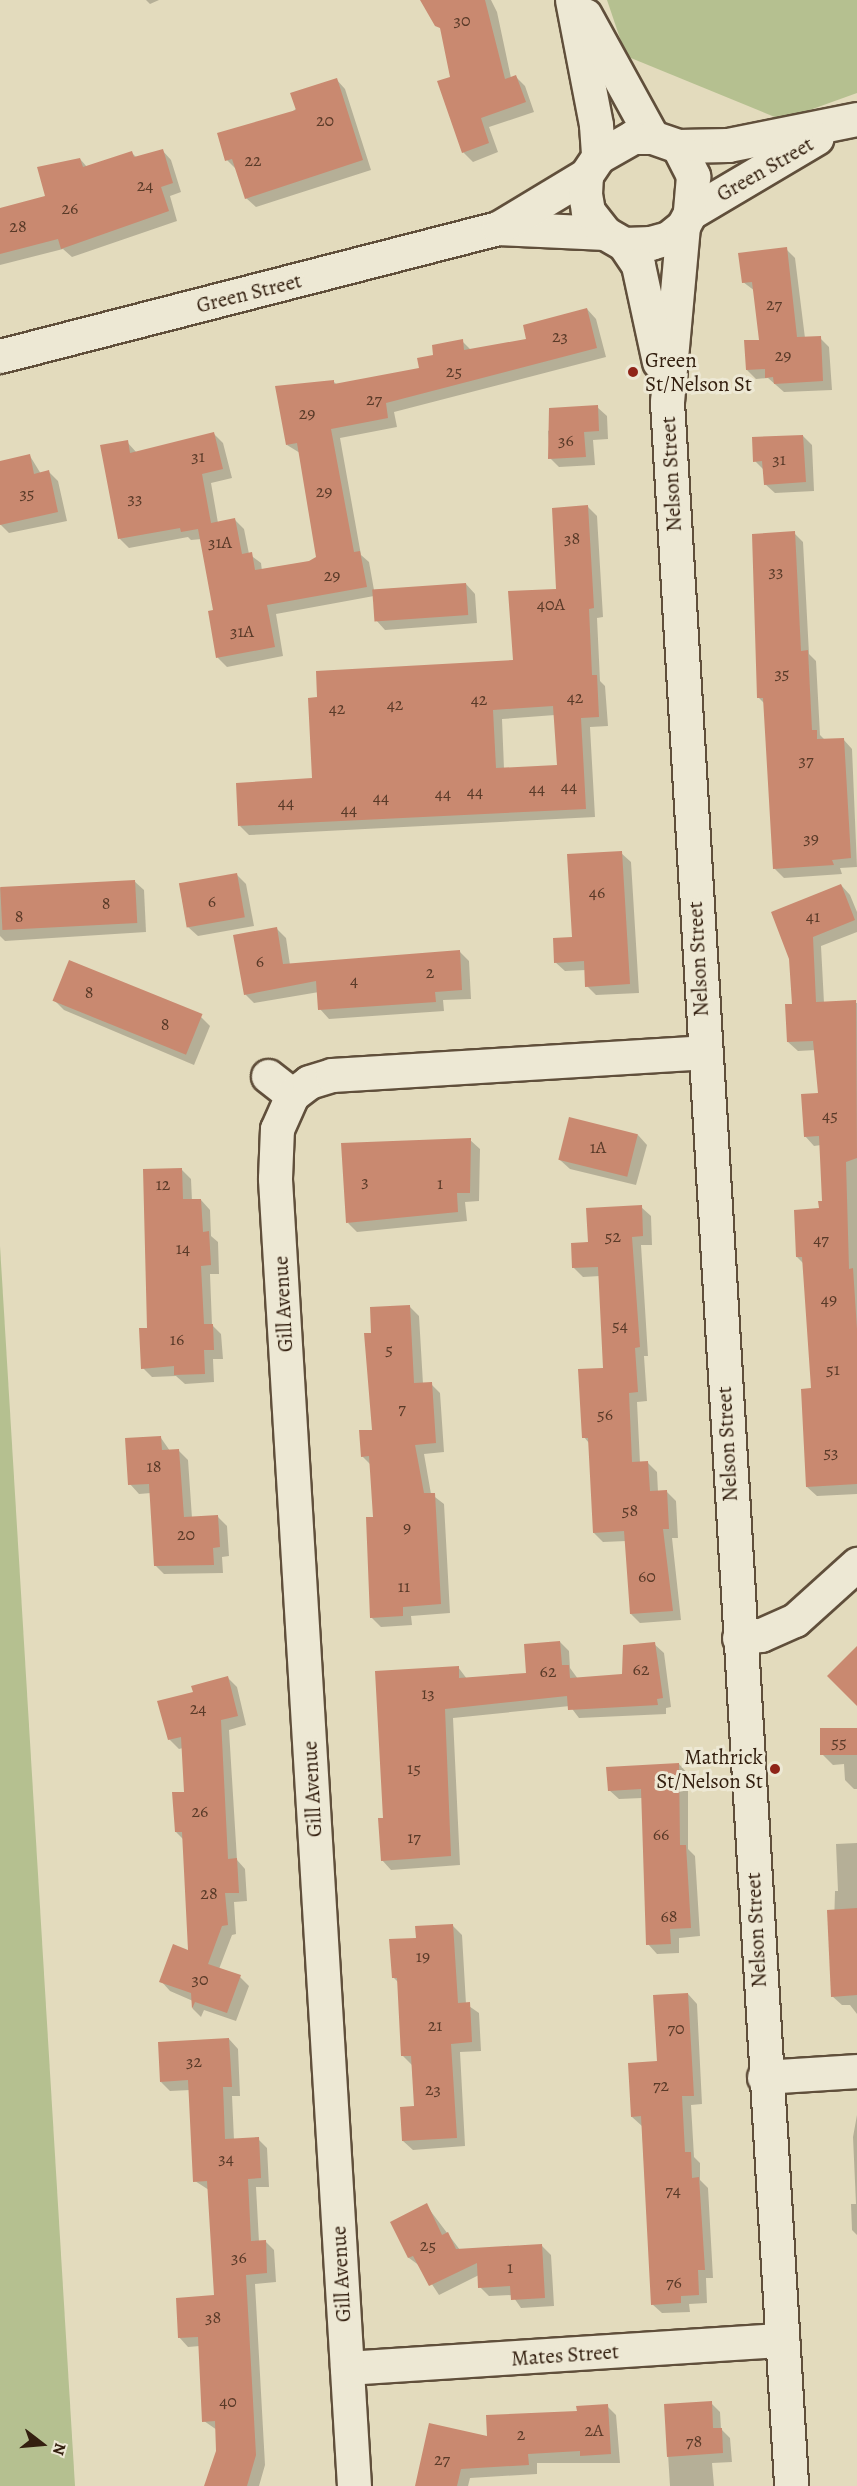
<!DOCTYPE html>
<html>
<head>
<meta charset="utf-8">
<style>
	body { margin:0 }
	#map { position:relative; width:857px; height:2486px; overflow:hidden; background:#e3dbbd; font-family:Alegreya,serif }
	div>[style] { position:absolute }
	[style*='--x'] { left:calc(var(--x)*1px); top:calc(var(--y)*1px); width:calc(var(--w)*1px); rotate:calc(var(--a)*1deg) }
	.green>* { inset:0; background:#b5c090 }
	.shadow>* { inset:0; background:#0003 }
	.building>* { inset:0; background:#c98970; transform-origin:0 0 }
	.roads { filter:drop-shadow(2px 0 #604f3b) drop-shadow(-2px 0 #604f3b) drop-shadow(0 2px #604f3b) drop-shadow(0 -2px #604f3b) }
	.minor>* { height:33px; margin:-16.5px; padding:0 16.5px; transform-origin:16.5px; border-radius:16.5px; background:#ede8d4 }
	.tertiary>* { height:33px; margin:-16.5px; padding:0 16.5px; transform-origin:16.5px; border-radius:16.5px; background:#ede8d4 }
	.dots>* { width:16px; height:16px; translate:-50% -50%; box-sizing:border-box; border:3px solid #ede8d4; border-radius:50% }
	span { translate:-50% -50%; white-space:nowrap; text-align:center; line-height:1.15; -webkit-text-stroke:6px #ede8d4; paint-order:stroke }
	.number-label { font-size:18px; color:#593a28 }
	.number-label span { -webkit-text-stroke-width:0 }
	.street-label { font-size:21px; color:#342010 }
	.poi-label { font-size:21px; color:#342010 }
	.left { translate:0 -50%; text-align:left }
	.right { translate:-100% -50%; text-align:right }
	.north { position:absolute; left:12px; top:2414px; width:60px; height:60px; -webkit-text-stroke:4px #ede8d4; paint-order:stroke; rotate:106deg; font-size:16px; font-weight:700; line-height:24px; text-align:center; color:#342010 }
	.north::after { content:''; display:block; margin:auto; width:21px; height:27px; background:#342010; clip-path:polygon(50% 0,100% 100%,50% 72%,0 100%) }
</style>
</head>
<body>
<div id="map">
	<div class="green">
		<i style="clip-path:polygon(607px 0,857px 0,857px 93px,782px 120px,626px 56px)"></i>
		<i style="clip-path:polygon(0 1246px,75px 2486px,0 2486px)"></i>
	</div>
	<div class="shadow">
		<i style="clip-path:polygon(146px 0,159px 0,150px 4px)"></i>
		<i style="clip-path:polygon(422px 0,491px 0,497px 12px,511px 78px,516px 77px,525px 86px,534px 112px,489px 127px,498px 152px,473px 162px,463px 152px,443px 32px)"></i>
		<i style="clip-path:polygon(336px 79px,345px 89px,371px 170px,256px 207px,246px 198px,236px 169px,227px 160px)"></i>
		<i style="clip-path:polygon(162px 150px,171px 160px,181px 192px,170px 196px,177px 221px,72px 257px,63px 249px,0 265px,0 209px,47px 197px,80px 159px,87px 167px,132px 153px,137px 158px)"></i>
		<i style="clip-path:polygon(786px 249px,795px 258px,805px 338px,820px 338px,829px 347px,832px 390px,784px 392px,768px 378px,756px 379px,747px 370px,761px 341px,755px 291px,743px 282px)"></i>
		<i style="clip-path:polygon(587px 309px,596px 319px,606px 357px,394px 412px,397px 427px,340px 438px,361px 555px,369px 562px,374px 590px,466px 584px,475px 594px,477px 623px,385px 630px,376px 620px,374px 596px,276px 614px,283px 656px,227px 667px,218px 658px,215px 612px,202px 539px,191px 540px,188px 537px,129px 548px,120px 539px,102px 447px,127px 442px,137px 453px,214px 434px,223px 443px,232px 478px,211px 483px,218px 523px,235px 520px,244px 529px,249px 554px,261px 563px,262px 571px,309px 563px,318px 558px,300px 453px,287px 445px,333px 381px,337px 385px,421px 369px,462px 341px,471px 350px,528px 340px)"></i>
		<i style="clip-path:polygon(597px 407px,607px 416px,608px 439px,593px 440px,595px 465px,559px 467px,550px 458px,548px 431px)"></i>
		<i style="clip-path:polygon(803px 436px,812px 445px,814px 491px,775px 493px,765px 484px,764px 470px,755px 461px)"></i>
		<i style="clip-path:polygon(30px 456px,41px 474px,49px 472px,58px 481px,67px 521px,9px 533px,0 524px,0 462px)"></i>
		<i style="clip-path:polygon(evenodd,588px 507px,597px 516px,603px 617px,597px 618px,600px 681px,605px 686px,608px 726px,590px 727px,595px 817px,249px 835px,240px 826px,514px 661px,557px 590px,588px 507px,555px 715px,558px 766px,504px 769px,502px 719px,555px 715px)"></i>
		<i style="clip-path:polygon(794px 533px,803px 542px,809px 654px,816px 661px,820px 735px,825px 740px,843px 739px,852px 749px,857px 867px,840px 868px,842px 874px,784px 878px,774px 868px,765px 704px,758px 697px)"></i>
		<i style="clip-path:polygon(621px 853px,631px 862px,639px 993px,596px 995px,587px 986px,586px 970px,565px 971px,555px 962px,573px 939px)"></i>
		<i style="clip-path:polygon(237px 875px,246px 884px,254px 926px,198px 936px,188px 927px)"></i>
		<i style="clip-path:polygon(134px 881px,144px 890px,146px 932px,5px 941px,0 936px,0 888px)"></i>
		<i style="clip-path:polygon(841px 885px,850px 895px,857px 912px,857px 932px,821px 946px,824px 1003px,857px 1003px,857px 1494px,817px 1496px,807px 1487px,813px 1390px,803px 1263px,797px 1257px,824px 1203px,821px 1145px,814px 1146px,805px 1136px,820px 1095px,816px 1050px,798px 1051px,788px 1042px,793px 1005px,791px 959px)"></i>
		<i style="clip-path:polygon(276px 928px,286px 938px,290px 965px,460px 952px,469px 961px,471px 999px,443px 1000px,444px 1011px,329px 1019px,320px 1009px,319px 992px,254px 1003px,245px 994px)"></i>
		<i style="clip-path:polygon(54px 1000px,201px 1017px,210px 1026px,194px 1065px,64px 1010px)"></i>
		<i style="clip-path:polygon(638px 1135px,647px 1145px,636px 1185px,570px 1169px,560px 1160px)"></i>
		<i style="clip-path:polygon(470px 1140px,480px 1149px,479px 1201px,465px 1202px,467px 1221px,357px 1232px,348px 1223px)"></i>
		<i style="clip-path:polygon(181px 1169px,191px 1179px,192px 1201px,201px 1200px,210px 1210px,211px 1236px,218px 1242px,219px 1274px,210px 1274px,212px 1325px,221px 1334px,223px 1359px,213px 1359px,214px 1382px,185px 1384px,176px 1376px,152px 1377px,143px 1368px)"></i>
		<i style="clip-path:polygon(641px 1207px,651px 1216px,652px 1245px,641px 1245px,648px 1356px,644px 1356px,647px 1401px,637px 1402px,640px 1463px,647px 1462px,657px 1472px,658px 1492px,667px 1492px,676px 1501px,678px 1538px,672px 1538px,681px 1620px,640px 1623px,631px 1614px,626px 1541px,603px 1542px,594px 1533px,589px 1443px,584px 1437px,605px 1369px,600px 1276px,583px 1277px,573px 1267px,590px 1243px)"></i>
		<i style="clip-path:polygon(409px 1306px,419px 1316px,423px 1384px,431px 1384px,440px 1393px,444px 1452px,424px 1454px,431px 1494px,444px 1504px,450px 1613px,411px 1616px,412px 1625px,381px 1627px,371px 1617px,374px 1518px,371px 1465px,362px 1456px,374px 1431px,373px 1335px)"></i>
		<i style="clip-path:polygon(161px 1438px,170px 1451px,179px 1451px,188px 1460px,192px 1518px,218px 1517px,227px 1526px,229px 1556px,222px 1557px,223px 1573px,164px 1574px,155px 1565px,151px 1493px,139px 1494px,130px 1484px)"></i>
		<i style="clip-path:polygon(560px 1642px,569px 1651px,570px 1668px,578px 1679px,624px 1676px,654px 1644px,664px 1653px,671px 1707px,666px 1708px,666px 1714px,579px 1718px,570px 1706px,453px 1718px,460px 1865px,391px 1870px,382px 1860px,385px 1819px,458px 1667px,467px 1679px,528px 1675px)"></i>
		<i style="clip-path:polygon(228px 1678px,237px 1687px,246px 1725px,229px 1730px,237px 1860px,245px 1869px,247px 1901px,234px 1902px,236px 1934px,232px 1935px,219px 1969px,240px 1977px,249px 1986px,236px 2021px,204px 2010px,201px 2017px,193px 2009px,193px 2001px,170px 1991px,161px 1981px,190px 1952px,183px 1839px,176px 1832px,186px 1793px,183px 1748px,179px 1749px,169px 1739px,195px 1693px)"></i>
		<i style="clip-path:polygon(857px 1729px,857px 1789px,854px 1789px,845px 1780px,844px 1764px,833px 1765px,823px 1755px)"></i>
		<i style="clip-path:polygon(679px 1764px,688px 1774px,688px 1849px,695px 1856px,700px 1936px,679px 1938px,679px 1953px,657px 1954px,648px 1944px,642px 1798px,619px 1799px,609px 1790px)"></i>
		<i style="clip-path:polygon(857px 1843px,857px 2014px,850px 2005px,842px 2005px,832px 1996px,835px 1891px,838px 1891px,836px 1844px)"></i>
		<i style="clip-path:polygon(453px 1926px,462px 1935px,466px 2004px,479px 2013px,481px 2051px,460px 2052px,465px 2146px,413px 2150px,403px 2141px,415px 2107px,412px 2065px,403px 2056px,398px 1982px,393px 1977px,417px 1939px)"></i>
		<i style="clip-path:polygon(688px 1994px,697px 2004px,702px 2104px,691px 2105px,694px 2157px,700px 2163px,700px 2180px,708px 2188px,713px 2278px,706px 2278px,707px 2303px,689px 2304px,690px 2312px,662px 2313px,652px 2304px,642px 2126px,632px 2117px)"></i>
		<i style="clip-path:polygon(229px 2039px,238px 2049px,240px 2096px,232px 2096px,234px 2140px,258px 2139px,267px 2148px,269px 2187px,256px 2187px,259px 2242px,265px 2241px,274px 2250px,276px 2282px,255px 2284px,265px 2465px,259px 2486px,206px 2486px,217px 2451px,217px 2430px,204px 2421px,200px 2346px,188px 2347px,179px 2337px,215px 2297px,209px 2190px,195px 2181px,190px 2090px,170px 2091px,161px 2082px)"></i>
		<i style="clip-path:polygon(857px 2115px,857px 2235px,852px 2230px,851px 2204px,856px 2204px,853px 2137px)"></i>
		<i style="clip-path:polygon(426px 2205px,460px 2250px,542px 2246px,551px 2255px,554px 2306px,521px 2308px,512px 2295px,489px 2296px,480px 2287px,479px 2275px,439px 2295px,420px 2266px,409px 2258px,392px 2223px)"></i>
		<i style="clip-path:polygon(711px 2403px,720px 2412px,721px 2429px,730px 2438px,732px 2462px,712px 2463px,714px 2486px,670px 2486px,665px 2406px)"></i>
		<i style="clip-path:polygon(607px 2406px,616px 2415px,620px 2463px,537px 2463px,537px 2474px,470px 2478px,468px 2486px,417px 2486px,489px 2438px)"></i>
	</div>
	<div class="building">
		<i style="clip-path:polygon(420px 0,485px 0,505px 79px,516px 75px,526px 102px,481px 118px,489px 143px,462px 153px,437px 81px,450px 77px,440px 28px,435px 26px)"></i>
		<i style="clip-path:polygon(337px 78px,363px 160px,245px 199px,232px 159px,225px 161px,217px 133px,296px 110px,290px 93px)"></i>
		<i style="clip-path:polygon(163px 149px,173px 183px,161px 187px,169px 211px,61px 249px,58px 239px,0 254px,0 208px,45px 196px,37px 167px,80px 158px,83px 167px,132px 151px,134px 157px)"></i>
		<i style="clip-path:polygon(787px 247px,797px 337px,821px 336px,823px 381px,774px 384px,773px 377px,765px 378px,765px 369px,746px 370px,744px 340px,759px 340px,752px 282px,742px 283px,738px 253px)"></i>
		<i style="clip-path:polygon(587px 308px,597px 348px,386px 403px,388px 418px,331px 429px,354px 552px,360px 551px,367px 587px,267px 605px,275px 647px,216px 658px,208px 611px,213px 610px,198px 529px,181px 532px,180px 528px,118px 539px,100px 445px,128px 440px,130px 453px,214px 432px,223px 469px,202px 474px,211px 523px,235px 518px,242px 554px,252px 552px,255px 570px,309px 561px,316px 557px,297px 443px,286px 445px,275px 386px,334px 380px,334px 384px,419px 368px,417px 358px,433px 355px,432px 345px,463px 339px,464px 350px,526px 339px,523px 325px)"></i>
		<i style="clip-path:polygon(598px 405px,599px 431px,584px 432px,586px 457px,548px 459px,549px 408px)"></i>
		<i style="clip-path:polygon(803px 435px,806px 482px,764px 485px,762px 461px,753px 462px,752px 437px)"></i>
		<i style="clip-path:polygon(30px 454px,34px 474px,49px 470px,58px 512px,0 525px,0 461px)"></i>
		<i style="clip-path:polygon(evenodd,588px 505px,594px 608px,589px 609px,592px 675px,597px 675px,599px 717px,581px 718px,586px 809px,238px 826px,236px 783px,312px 778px,308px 698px,317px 697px,316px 671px,513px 660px,508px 591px,556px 589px,552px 508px,588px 505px,553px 706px,557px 765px,496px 768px,493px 710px,553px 706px)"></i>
		<i style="clip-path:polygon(795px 531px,801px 651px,808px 650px,812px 730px,817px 730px,817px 739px,844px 738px,851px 858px,832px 860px,834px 865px,773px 869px,763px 698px,757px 698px,752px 534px)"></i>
		<i style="left:466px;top:583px;width:32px;height:94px;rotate:86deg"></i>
		<i style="clip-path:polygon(622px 851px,630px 984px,585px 987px,584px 961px,554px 963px,553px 938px,572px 937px,567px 854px)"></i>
		<i style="left:237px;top:873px;width:45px;height:59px;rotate:80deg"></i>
		<i style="left:135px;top:880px;width:43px;height:135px;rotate:87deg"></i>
		<i style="clip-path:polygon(841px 884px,855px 920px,813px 937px,816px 1002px,856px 1000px,857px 1158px,846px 1162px,849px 1269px,853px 1268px,857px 1329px,857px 1484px,806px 1487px,801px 1389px,811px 1388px,802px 1257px,796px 1257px,794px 1210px,819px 1208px,818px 1201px,822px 1201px,819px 1136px,804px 1137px,801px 1094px,818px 1093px,813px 1041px,787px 1042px,785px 1004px,792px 1004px,789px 959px,771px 912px)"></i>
		<i style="clip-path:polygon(277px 927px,283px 964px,460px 950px,462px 990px,435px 992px,436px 1002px,318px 1010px,316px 981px,244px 995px,233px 935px)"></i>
		<i style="left:69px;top:960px;width:144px;height:44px;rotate:22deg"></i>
		<i style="left:569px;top:1117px;width:71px;height:44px;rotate:14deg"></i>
		<i style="clip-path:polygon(471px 1138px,470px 1193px,457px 1193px,458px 1212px,346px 1223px,341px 1143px)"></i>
		<i style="clip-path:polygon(182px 1168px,183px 1199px,201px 1199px,203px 1232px,209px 1231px,211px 1265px,201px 1266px,204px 1324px,213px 1324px,214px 1350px,204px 1350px,205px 1374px,174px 1375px,174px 1366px,141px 1369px,139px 1328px,147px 1328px,143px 1169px)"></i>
		<i style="clip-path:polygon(642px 1205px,643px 1236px,632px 1237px,640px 1347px,635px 1348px,638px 1392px,629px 1393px,632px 1462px,648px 1461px,650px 1491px,667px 1490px,669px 1529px,663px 1529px,673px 1611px,630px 1614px,624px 1531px,593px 1533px,588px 1438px,582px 1438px,578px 1369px,603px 1368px,598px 1267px,572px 1268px,571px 1243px,588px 1242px,586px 1208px)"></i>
		<i style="clip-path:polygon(410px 1305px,414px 1383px,432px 1382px,436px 1443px,415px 1445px,424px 1493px,435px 1493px,441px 1604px,403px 1607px,403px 1616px,370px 1618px,366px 1517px,373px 1517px,369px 1456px,361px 1457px,359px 1430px,372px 1430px,364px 1333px,371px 1333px,370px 1307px)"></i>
		<i style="clip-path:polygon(161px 1436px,162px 1450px,179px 1449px,184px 1517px,218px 1515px,220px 1547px,213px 1548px,214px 1565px,154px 1566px,149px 1484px,128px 1485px,125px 1438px)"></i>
		<i style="clip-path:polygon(560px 1641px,562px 1665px,569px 1665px,570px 1678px,622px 1674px,623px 1645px,655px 1642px,663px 1698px,657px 1699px,658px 1705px,568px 1710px,567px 1696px,445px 1709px,451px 1856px,381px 1861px,378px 1818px,383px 1818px,375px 1671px,459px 1666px,459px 1678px,526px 1673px,524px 1644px)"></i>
		<i style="clip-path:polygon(857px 1646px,857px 1706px,827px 1676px)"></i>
		<i style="clip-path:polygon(228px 1676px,238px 1716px,221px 1720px,228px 1859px,237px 1858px,239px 1893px,225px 1893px,228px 1925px,222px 1926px,208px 1964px,241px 1975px,227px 2013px,195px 2002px,192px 2009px,191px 1993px,159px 1982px,173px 1944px,188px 1950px,182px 1832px,175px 1832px,172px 1792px,184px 1792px,181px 1737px,168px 1740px,157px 1701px,193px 1692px,191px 1686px)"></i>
		<i style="left:857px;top:1728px;width:27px;height:37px;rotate:90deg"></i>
		<i style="clip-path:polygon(679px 1763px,680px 1845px,686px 1845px,691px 1928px,670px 1929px,671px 1944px,646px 1945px,641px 1789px,608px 1791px,606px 1767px)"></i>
		<i style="clip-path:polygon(857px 1908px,857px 1995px,831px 1997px,827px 1910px)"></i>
		<i style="clip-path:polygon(453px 1924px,458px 2003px,470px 2002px,472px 2042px,451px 2044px,457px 2138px,402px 2141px,400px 2107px,414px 2106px,411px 2056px,401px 2056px,397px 1978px,392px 1978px,389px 1939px,416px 1938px,415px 1926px)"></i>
		<i style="clip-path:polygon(688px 1993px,694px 2096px,682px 2096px,685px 2152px,691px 2152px,692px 2178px,699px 2177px,705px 2270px,698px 2270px,699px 2295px,681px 2296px,681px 2303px,651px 2305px,641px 2116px,631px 2117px,628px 2063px,657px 2061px,653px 1995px)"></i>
		<i style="clip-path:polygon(229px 2038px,232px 2087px,223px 2087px,225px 2139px,259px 2137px,261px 2178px,248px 2179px,251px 2241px,266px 2240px,267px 2273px,246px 2275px,256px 2455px,247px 2486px,204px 2486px,216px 2451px,215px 2421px,202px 2422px,198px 2337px,178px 2338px,176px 2298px,214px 2295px,207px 2181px,193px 2182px,188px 2080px,160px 2082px,158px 2042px)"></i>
		<i style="clip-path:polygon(427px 2203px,442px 2235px,448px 2232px,456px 2249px,542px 2244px,545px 2298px,511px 2300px,510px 2286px,478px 2288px,477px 2263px,429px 2286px,413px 2256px,408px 2258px,390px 2222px)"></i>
		<i style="clip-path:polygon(712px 2401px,713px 2428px,722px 2428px,723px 2453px,667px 2457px,664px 2404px)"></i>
		<i style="clip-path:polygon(608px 2404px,611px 2454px,580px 2456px,580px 2451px,528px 2454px,529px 2465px,461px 2469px,457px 2486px,415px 2486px,429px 2423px,487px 2436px,486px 2415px,577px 2411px,576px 2406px)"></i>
	</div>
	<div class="roads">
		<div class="minor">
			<i style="--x:678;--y:146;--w:50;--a:-1.1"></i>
			<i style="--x:728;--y:145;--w:132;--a:-11.4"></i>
			<i style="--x:690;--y:213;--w:147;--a:-30.6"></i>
			<i style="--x:498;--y:228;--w:107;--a:2.7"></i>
			<i style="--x:0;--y:356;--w:514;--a:-14.41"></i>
			<i style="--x:498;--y:228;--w:103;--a:-31.1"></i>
			<i style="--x:268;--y:1076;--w:31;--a:38"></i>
			<i style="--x:739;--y:1638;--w:22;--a:-8"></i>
			<i style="--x:761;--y:1635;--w:37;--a:-24"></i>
			<i style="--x:795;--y:1620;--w:84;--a:-42.1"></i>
			<i style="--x:764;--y:2077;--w:93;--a:-3.7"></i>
			<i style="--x:347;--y:2368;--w:436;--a:-3.7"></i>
			<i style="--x:354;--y:2486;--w:1310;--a:-93.46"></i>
			<i style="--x:275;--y:1178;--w:49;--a:-87.7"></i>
			<i style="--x:277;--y:1129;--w:37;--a:-66"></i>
			<i style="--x:292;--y:1095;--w:21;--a:-37"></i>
			<i style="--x:309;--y:1082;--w:24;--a:-17"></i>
			<i style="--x:332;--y:1075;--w:372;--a:-3.5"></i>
		</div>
		<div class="tertiary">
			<i style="--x:572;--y:0;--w:127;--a:79.1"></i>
			<i style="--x:596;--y:125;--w:32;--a:86"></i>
			<i style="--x:585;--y:15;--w:139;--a:61.2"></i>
			<i style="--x:633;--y:137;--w:19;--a:0"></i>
			<i style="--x:652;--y:137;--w:28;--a:19"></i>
			<i style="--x:678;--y:146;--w:34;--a:63"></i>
			<i style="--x:693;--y:176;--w:37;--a:95"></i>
			<i style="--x:690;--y:213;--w:15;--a:118"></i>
			<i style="--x:683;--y:226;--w:19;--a:141"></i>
			<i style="--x:668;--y:238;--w:18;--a:164"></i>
			<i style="--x:651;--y:243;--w:27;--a:178"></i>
			<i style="--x:624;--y:244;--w:22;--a:-150"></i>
			<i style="--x:605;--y:233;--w:28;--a:-128"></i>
			<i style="--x:588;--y:211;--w:17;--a:-100"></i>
			<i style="--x:585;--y:194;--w:19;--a:-87"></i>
			<i style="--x:586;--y:175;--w:22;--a:-56"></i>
			<i style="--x:598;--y:157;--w:40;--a:-29.7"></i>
			<i style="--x:683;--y:226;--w:177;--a:95.2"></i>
			<i style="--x:667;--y:402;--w:2088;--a:86.59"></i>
			<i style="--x:624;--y:244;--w:25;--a:56"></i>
			<i style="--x:638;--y:265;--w:99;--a:77.8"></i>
		</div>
	</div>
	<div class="dots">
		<i style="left:633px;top:372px;background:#8f2418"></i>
		<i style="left:775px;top:1769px;background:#8f2418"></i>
	</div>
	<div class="number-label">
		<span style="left:462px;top:20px">30</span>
		<span style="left:325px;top:120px">20</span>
		<span style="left:253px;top:160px">22</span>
		<span style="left:145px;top:185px">24</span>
		<span style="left:70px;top:208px">26</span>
		<span style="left:18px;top:226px">28</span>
		<span style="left:774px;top:304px">27</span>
		<span style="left:560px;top:336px">23</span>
		<span style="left:783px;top:355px">29</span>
		<span style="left:454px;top:371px">25</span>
		<span style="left:374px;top:399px">27</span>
		<span style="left:307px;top:413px">29</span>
		<span style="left:566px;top:440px">36</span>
		<span style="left:198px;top:456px">31</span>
		<span style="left:779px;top:459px">31</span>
		<span style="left:324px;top:491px">29</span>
		<span style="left:27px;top:493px">35</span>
		<span style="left:135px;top:498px">33</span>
		<span style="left:572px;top:538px">38</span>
		<span style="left:220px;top:542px">31A</span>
		<span style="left:776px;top:571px">33</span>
		<span style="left:332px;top:575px">29</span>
		<span style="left:551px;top:604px">40A</span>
		<span style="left:242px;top:631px">31A</span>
		<span style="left:782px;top:673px">35</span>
		<span style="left:575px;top:697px">42</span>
		<span style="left:479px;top:699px">42</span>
		<span style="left:395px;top:704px">42</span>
		<span style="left:337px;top:708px">42</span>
		<span style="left:806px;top:760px">37</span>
		<span style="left:569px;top:786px">44</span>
		<span style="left:537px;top:788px">44</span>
		<span style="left:475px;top:791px">44</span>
		<span style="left:443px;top:793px">44</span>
		<span style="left:381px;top:797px">44</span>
		<span style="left:286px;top:802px">44</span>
		<span style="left:349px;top:809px">44</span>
		<span style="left:811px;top:838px">39</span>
		<span style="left:597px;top:892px">46</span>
		<span style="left:212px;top:901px">6</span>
		<span style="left:106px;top:903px">8</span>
		<span style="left:19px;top:916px">8</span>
		<span style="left:813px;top:916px">41</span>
		<span style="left:260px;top:961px">6</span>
		<span style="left:430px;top:972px">2</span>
		<span style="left:354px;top:980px">4</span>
		<span style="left:89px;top:992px">8</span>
		<span style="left:165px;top:1024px">8</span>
		<span style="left:830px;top:1115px">45</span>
		<span style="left:598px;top:1147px">1A</span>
		<span style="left:365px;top:1181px">3</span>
		<span style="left:440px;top:1183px">1</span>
		<span style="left:163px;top:1184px">12</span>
		<span style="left:613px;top:1236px">52</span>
		<span style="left:821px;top:1239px">47</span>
		<span style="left:183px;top:1248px">14</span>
		<span style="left:829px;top:1299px">49</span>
		<span style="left:620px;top:1325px">54</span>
		<span style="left:177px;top:1339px">16</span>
		<span style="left:389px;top:1349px">5</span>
		<span style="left:833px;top:1369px">51</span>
		<span style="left:402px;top:1408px">7</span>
		<span style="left:605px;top:1414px">56</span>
		<span style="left:831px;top:1452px">53</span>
		<span style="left:154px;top:1466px">18</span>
		<span style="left:630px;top:1510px">58</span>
		<span style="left:407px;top:1527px">9</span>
		<span style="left:186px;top:1534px">20</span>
		<span style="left:647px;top:1576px">60</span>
		<span style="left:404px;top:1586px">11</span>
		<span style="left:641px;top:1669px">62</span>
		<span style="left:548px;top:1671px">62</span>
		<span style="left:428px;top:1693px">13</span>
		<span style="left:198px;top:1708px">24</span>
		<span style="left:839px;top:1742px">55</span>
		<span style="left:414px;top:1768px">15</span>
		<span style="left:200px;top:1811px">26</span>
		<span style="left:661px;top:1834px">66</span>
		<span style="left:414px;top:1837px">17</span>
		<span style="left:209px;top:1893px">28</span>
		<span style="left:669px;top:1916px">68</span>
		<span style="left:423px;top:1956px">19</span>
		<span style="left:200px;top:1979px">30</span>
		<span style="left:435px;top:2025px">21</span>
		<span style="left:676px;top:2028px">70</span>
		<span style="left:194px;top:2061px">32</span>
		<span style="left:661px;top:2085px">72</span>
		<span style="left:433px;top:2089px">23</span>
		<span style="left:226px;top:2158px">34</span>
		<span style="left:673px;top:2190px">74</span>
		<span style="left:428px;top:2245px">25</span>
		<span style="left:239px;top:2257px">36</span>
		<span style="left:510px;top:2267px">1</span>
		<span style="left:674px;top:2282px">76</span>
		<span style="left:213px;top:2317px">38</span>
		<span style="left:228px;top:2401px">40</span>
		<span style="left:594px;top:2430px">2A</span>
		<span style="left:521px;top:2434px">2</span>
		<span style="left:694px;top:2441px">78</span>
		<span style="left:442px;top:2459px">27</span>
	</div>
	<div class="street-label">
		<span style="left:765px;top:169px;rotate:-30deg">Green Street</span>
		<span style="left:249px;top:293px;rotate:-14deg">Green Street</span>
		<span style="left:671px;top:474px;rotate:-93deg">Nelson Street</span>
		<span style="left:698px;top:959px;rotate:-93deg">Nelson Street</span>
		<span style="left:283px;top:1304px;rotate:-93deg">Gill Avenue</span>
		<span style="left:727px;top:1444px;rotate:-93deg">Nelson Street</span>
		<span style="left:312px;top:1789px;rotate:-93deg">Gill Avenue</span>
		<span style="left:756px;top:1930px;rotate:-93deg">Nelson Street</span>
		<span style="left:341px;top:2274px;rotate:-93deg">Gill Avenue</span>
		<span style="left:565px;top:2355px;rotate:-4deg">Mates Street</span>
	</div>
	<div class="poi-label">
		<span class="left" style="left:645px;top:372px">Green<br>St/Nelson St</span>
		<span class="right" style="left:763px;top:1769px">Mathrick<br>St/Nelson St</span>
	</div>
	<div class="north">N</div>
</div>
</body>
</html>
